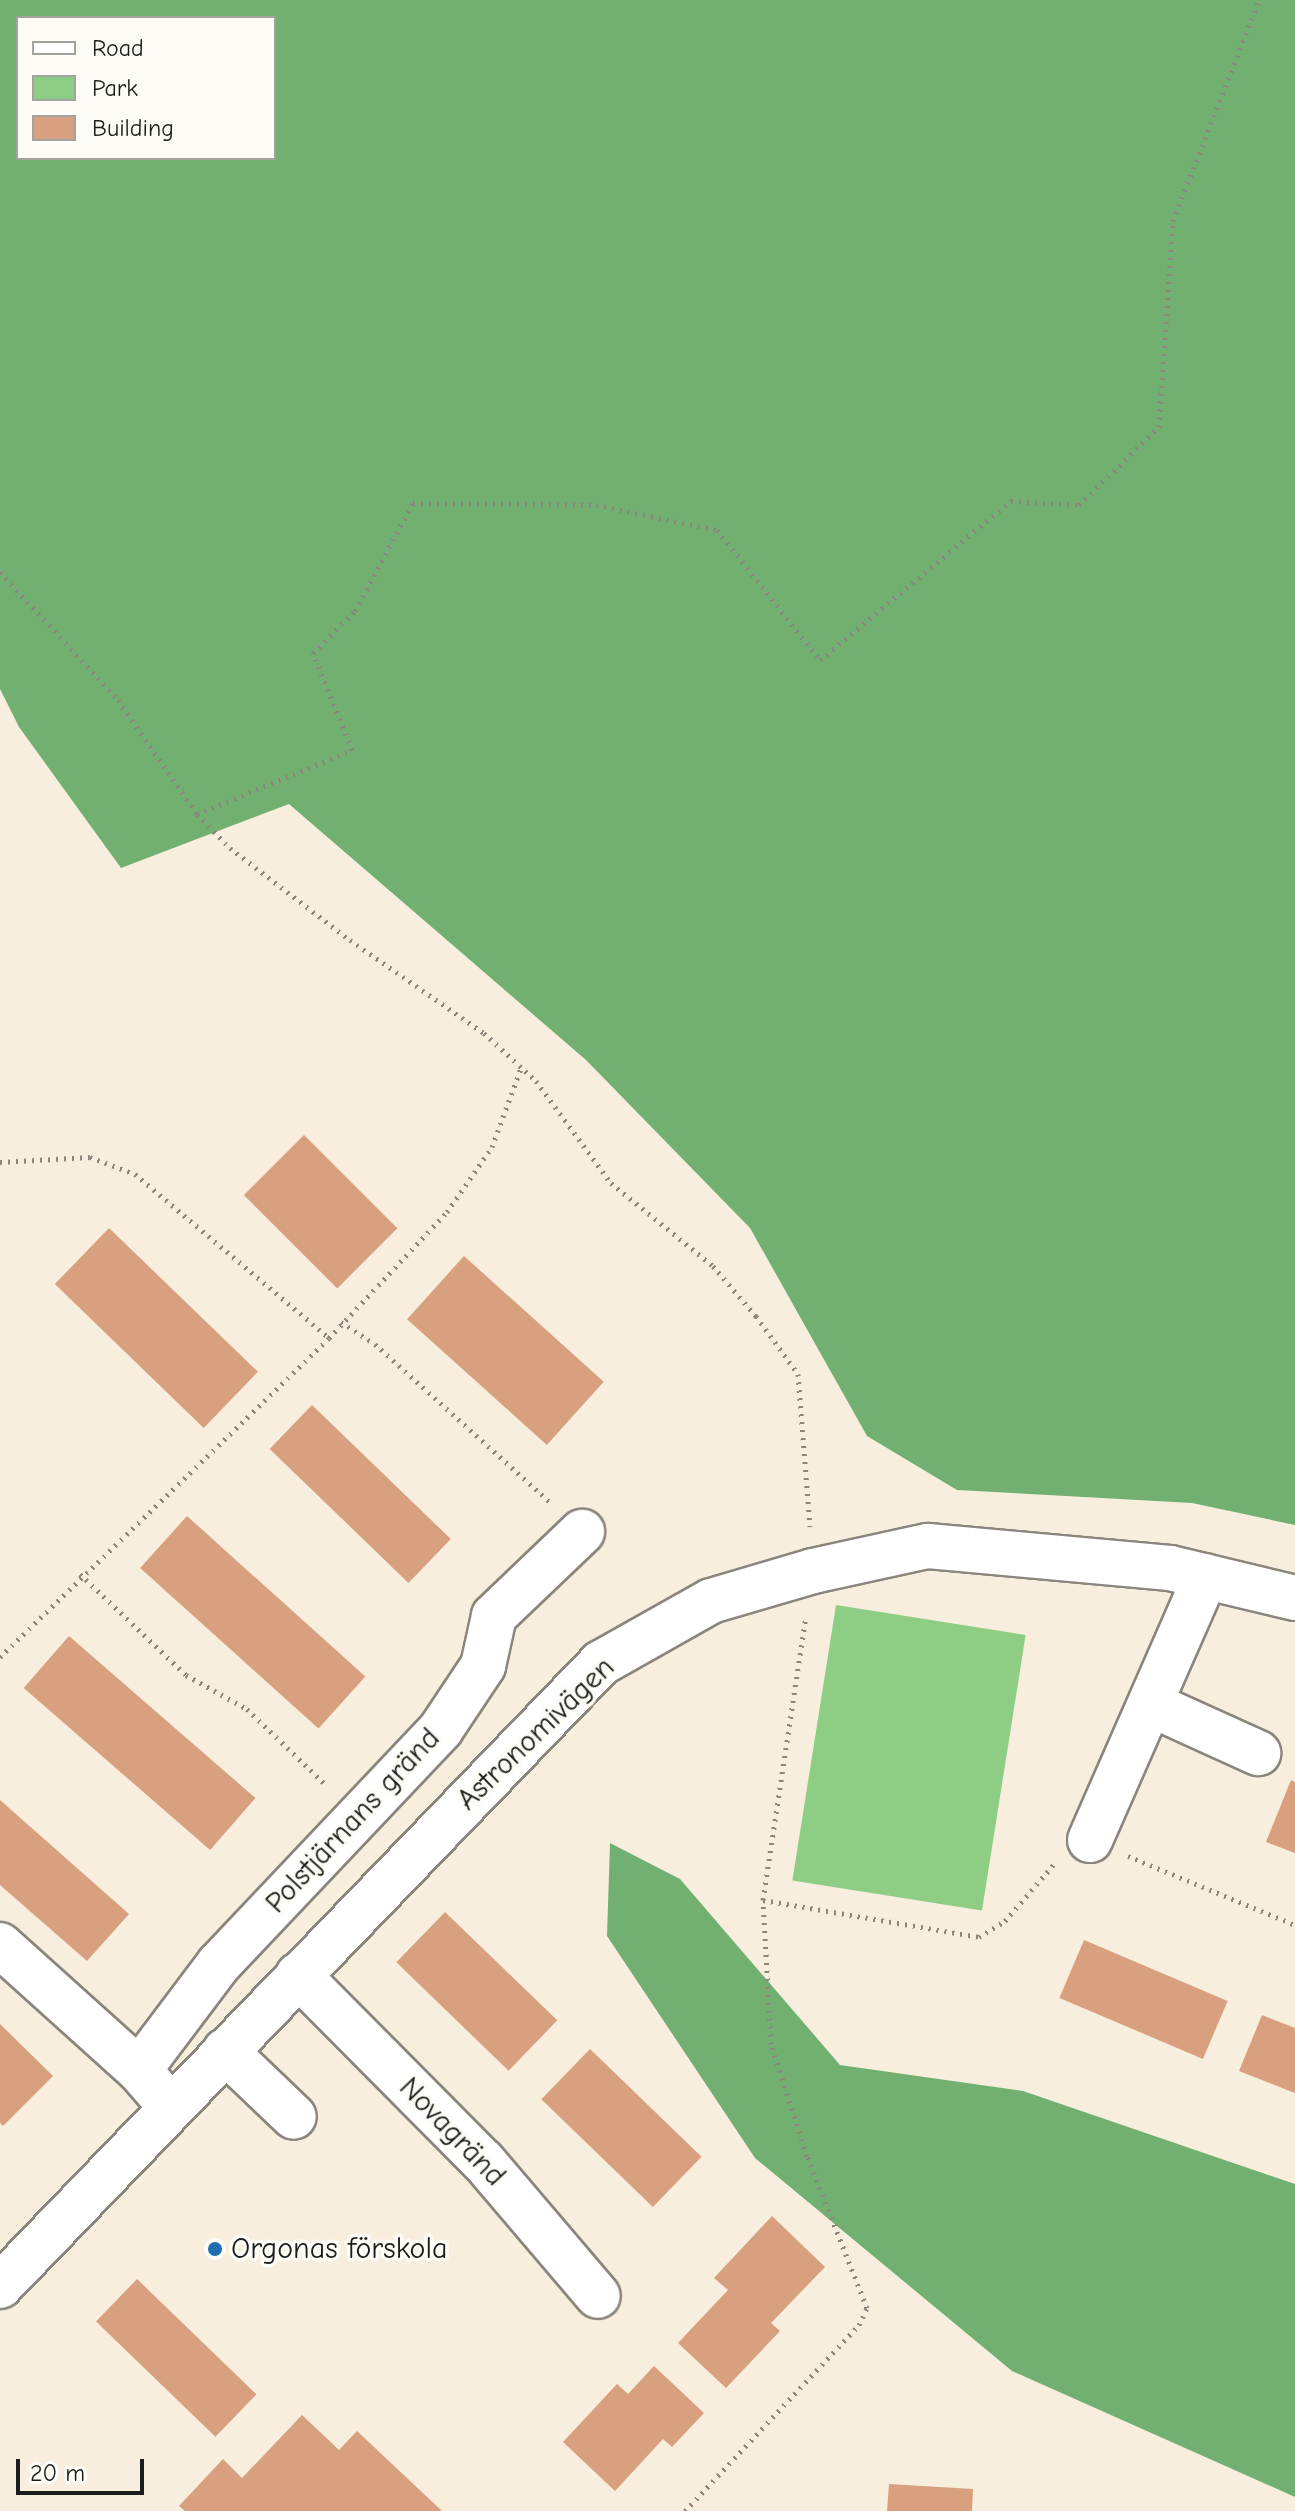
<!DOCTYPE html>
<html>
<head>
<meta charset="utf-8">
<style>
	body { margin:0 }
	#map { position:relative; width:1295px; height:2511px; overflow:hidden; background:#f8eede; font-family:"Comic Neue",sans-serif }
	div>[style] { position:absolute }
	[style*='--x'] { left:calc(var(--x)*1px); top:calc(var(--y)*1px); width:calc(var(--w)*1px); rotate:calc(var(--a)*1deg) }
	.green>* { inset:0; background:#8dcd84; transform-origin:0 0 }
	.forest>* { inset:0; background:#72b072 }
	.building>* { inset:0; background:#d8a07e; transform-origin:0 0 }
	.path>* { height:5px; margin-top:-2.5px; transform-origin:0; background:repeating-linear-gradient(90deg,#8a857d 0 2px,transparent 0 8px) }
	.roads { filter:drop-shadow(2px 0 #8a857d) drop-shadow(-2px 0 #8a857d) drop-shadow(0 2px #8a857d) drop-shadow(0 -2px #8a857d) }
	.minor>* { height:44px; margin:-22px; padding:0 22px; transform-origin:22px; border-radius:22px; background:#fff }
	.dots>* { width:22px; height:22px; translate:-50% -50%; box-sizing:border-box; border:4px solid #fdfcf7; border-radius:50% }
	span { translate:-50% -50%; white-space:nowrap; text-align:center; line-height:1.15; -webkit-text-stroke:7px #fdfcf7; paint-order:stroke }
	.street-label { font-size:30px; color:#1c1c1c }
	.poi-label { font-size:30px; color:#1c1c1c }
	.left { translate:0 -50%; text-align:left }
	.legend { position:absolute; left:16px; top:16px; width:260px; height:144px; box-sizing:border-box; background:#fdfcf7; border:2px solid #a3a29f; margin:0; padding:10px 14px; list-style:none; font-size:24px; color:#1c1c1c }
	.legend li { display:flex; align-items:center; gap:16px; height:40px }
	.legend b { width:40px; border:2px solid #a3a29f }
	.scale { position:absolute; left:16px; top:2459px; width:128px; height:36px; box-sizing:border-box; border:4px solid #1c1c1c; border-top:0; padding-left:10px; font-size:24px; line-height:28px; white-space:nowrap; color:#1c1c1c; -webkit-text-stroke:6px #fdfcf7; paint-order:stroke }
</style>
</head>
<body>
<div id="map">
	<div class="green">
		<i style="left:836px;top:1605px;width:192px;height:279px;rotate:9deg"></i>
	</div>
	<div class="forest">
		<i style="clip-path:polygon(evenodd,0 0,1295px 0,1295px 1525px,1192px 1503px,957px 1490px,867px 1436px,750px 1228px,586px 1060px,289px 804px,121px 868px,19px 727px,0 689px,0 0,274px 18px,274px 158px,18px 158px,18px 18px,274px 18px)"></i>
		<i style="clip-path:polygon(610px 1843px,680px 1879px,840px 2065px,1023px 2091px,1295px 2184px,1295px 2497px,1012px 2371px,755px 2158px,607px 1936px)"></i>
	</div>
	<div class="building">
		<i style="left:304px;top:1135px;width:132px;height:85px;rotate:45deg"></i>
		<i style="left:109px;top:1228px;width:207px;height:78px;rotate:44deg"></i>
		<i style="left:464px;top:1256px;width:188px;height:85px;rotate:42deg"></i>
		<i style="left:312px;top:1405px;width:193px;height:61px;rotate:44deg"></i>
		<i style="left:187px;top:1516px;width:240px;height:70px;rotate:42deg"></i>
		<i style="left:69px;top:1636px;width:247px;height:69px;rotate:41deg"></i>
		<i style="clip-path:polygon(1291px 1780px,1295px 1782px,1295px 1853px,1266px 1842px)"></i>
		<i style="clip-path:polygon(0 1800px,129px 1914px,87px 1961px,0 1885px)"></i>
		<i style="left:445px;top:1912px;width:156px;height:70px;rotate:44deg"></i>
		<i style="left:1084px;top:1940px;width:156px;height:63px;rotate:23deg"></i>
		<i style="clip-path:polygon(1262px 2015px,1295px 2028px,1295px 2093px,1239px 2071px)"></i>
		<i style="clip-path:polygon(0 2024px,53px 2076px,3px 2126px,0 2123px)"></i>
		<i style="left:590px;top:2049px;width:155px;height:70px;rotate:44deg"></i>
		<i style="clip-path:polygon(772px 2216px,825px 2267px,771px 2323px,780px 2331px,726px 2388px,678px 2343px,728px 2290px,714px 2278px)"></i>
		<i style="left:137px;top:2279px;width:166px;height:59px;rotate:44deg"></i>
		<i style="clip-path:polygon(654px 2366px,704px 2413px,672px 2447px,663px 2439px,615px 2491px,563px 2442px,617px 2384px,628px 2394px)"></i>
		<i style="clip-path:polygon(302px 2415px,339px 2450px,357px 2431px,442px 2511px,185px 2511px,179px 2506px,223px 2459px,242px 2478px)"></i>
		<i style="clip-path:polygon(889px 2484px,973px 2489px,972px 2511px,887px 2511px)"></i>
	</div>
	<div class="path">
		<i style="--x:0;--y:572;--w:174;--a:47.3"></i>
		<i style="--x:118;--y:700;--w:139;--a:55.3"></i>
		<i style="--x:197;--y:814;--w:47;--a:45.9"></i>
		<i style="--x:230;--y:848;--w:151;--a:37.5"></i>
		<i style="--x:350;--y:940;--w:163;--a:34.8"></i>
		<i style="--x:484;--y:1033;--w:71;--a:42.7"></i>
		<i style="--x:536;--y:1081;--w:127;--a:53.7"></i>
		<i style="--x:611;--y:1183;--w:132;--a:39.1"></i>
		<i style="--x:713;--y:1266;--w:66;--a:49.3"></i>
		<i style="--x:756;--y:1316;--w:72;--a:54.1"></i>
		<i style="--x:798;--y:1374;--w:153;--a:85.5"></i>
		<i style="--x:197;--y:814;--w:168;--a:-22.4"></i>
		<i style="--x:352;--y:750;--w:105;--a:-111.9"></i>
		<i style="--x:313;--y:653;--w:59;--a:-45"></i>
		<i style="--x:355;--y:611;--w:123;--a:-61.8"></i>
		<i style="--x:413;--y:503;--w:183;--a:0.6"></i>
		<i style="--x:596;--y:505;--w:124;--a:11.7"></i>
		<i style="--x:717;--y:530;--w:166;--a:51.6"></i>
		<i style="--x:820;--y:660;--w:249;--a:-39.8"></i>
		<i style="--x:1011;--y:501;--w:68;--a:3.4"></i>
		<i style="--x:1079;--y:505;--w:112;--a:-44.3"></i>
		<i style="--x:1159;--y:427;--w:206;--a:-86.1"></i>
		<i style="--x:1173;--y:221;--w:237;--a:-68.7"></i>
		<i style="--x:0;--y:1162;--w:90;--a:-3.2"></i>
		<i style="--x:90;--y:1157;--w:48;--a:20.7"></i>
		<i style="--x:135;--y:1174;--w:254;--a:40.2"></i>
		<i style="--x:341;--y:1322;--w:40;--a:32.9"></i>
		<i style="--x:375;--y:1344;--w:239;--a:42.1"></i>
		<i style="--x:80;--y:1574;--w:146;--a:43.6"></i>
		<i style="--x:186;--y:1675;--w:70;--a:29.1"></i>
		<i style="--x:247;--y:1709;--w:111;--a:43.9"></i>
		<i style="--x:0;--y:1657;--w:458;--a:-44.1"></i>
		<i style="--x:329;--y:1338;--w:173;--a:-46.9"></i>
		<i style="--x:447;--y:1212;--w:79;--a:-55.3"></i>
		<i style="--x:492;--y:1147;--w:84;--a:-69.8"></i>
		<i style="--x:1128;--y:1856;--w:181;--a:22.4"></i>
		<i style="--x:763;--y:1900;--w:219;--a:9.7"></i>
		<i style="--x:979;--y:1937;--w:31;--a:-32"></i>
		<i style="--x:1005;--y:1921;--w:77;--a:-49.2"></i>
		<i style="--x:685;--y:2511;--w:255;--a:-46.9"></i>
		<i style="--x:859;--y:2325;--w:19;--a:-65"></i>
		<i style="--x:867;--y:2308;--w:163;--a:-111.5"></i>
		<i style="--x:807;--y:2156;--w:118;--a:-107.8"></i>
		<i style="--x:771;--y:2044;--w:144;--a:-93.2"></i>
		<i style="--x:763;--y:1900;--w:286;--a:-81.4"></i>
	</div>
	<div class="roads">
		<div class="minor">
			<i style="--x:1150;--y:1704;--w:119;--a:24.4"></i>
			<i style="--x:1090;--y:1840;--w:288;--a:-66.3"></i>
			<i style="--x:0;--y:1945;--w:187;--a:42"></i>
			<i style="--x:298;--y:1975;--w:262;--a:45.2"></i>
			<i style="--x:483;--y:2161;--w:177;--a:49.6"></i>
			<i style="--x:225;--y:2051;--w:95;--a:43.7"></i>
			<i style="--x:170;--y:2106;--w:48;--a:-130.7"></i>
			<i style="--x:139;--y:2070;--w:133;--a:-53"></i>
			<i style="--x:219;--y:1964;--w:323;--a:-46.6"></i>
			<i style="--x:441;--y:1729;--w:76;--a:-56.3"></i>
			<i style="--x:483;--y:1666;--w:51;--a:-77.6"></i>
			<i style="--x:494;--y:1616;--w:122;--a:-43.7"></i>
			<i style="--x:0;--y:2286;--w:866;--a:-46.03"></i>
			<i style="--x:601;--y:1663;--w:126;--a:-29.4"></i>
			<i style="--x:711;--y:1601;--w:106;--a:-16.4"></i>
			<i style="--x:813;--y:1571;--w:118;--a:-12.3"></i>
			<i style="--x:928;--y:1546;--w:243;--a:5.2"></i>
			<i style="--x:1170;--y:1568;--w:129;--a:13.5"></i>
		</div>
	</div>
	<div class="dots">
		<i style="left:215px;top:2249px;background:#1f6fb2"></i>
	</div>
	<div class="street-label">
		<span style="left:536px;top:1734px;rotate:-44deg">Astronomivägen</span>
		<span style="left:353px;top:1821px;rotate:-47deg">Polstjärnans gränd</span>
		<span style="left:452px;top:2132px;rotate:46deg">Novagränd</span>
	</div>
	<div class="poi-label">
		<span class="left" style="left:231px;top:2249px">Orgonas förskola</span>
	</div>
	<ul class="legend">
	<li><b style="height:10px;background:#fff"></b>Road</li>
	<li><b style="height:22px;background:#8dcd84"></b>Park</li>
	<li><b style="height:22px;background:#d8a07e"></b>Building</li>
	</ul>
	<div class="scale">20 m</div>
</div>
</body>
</html>
